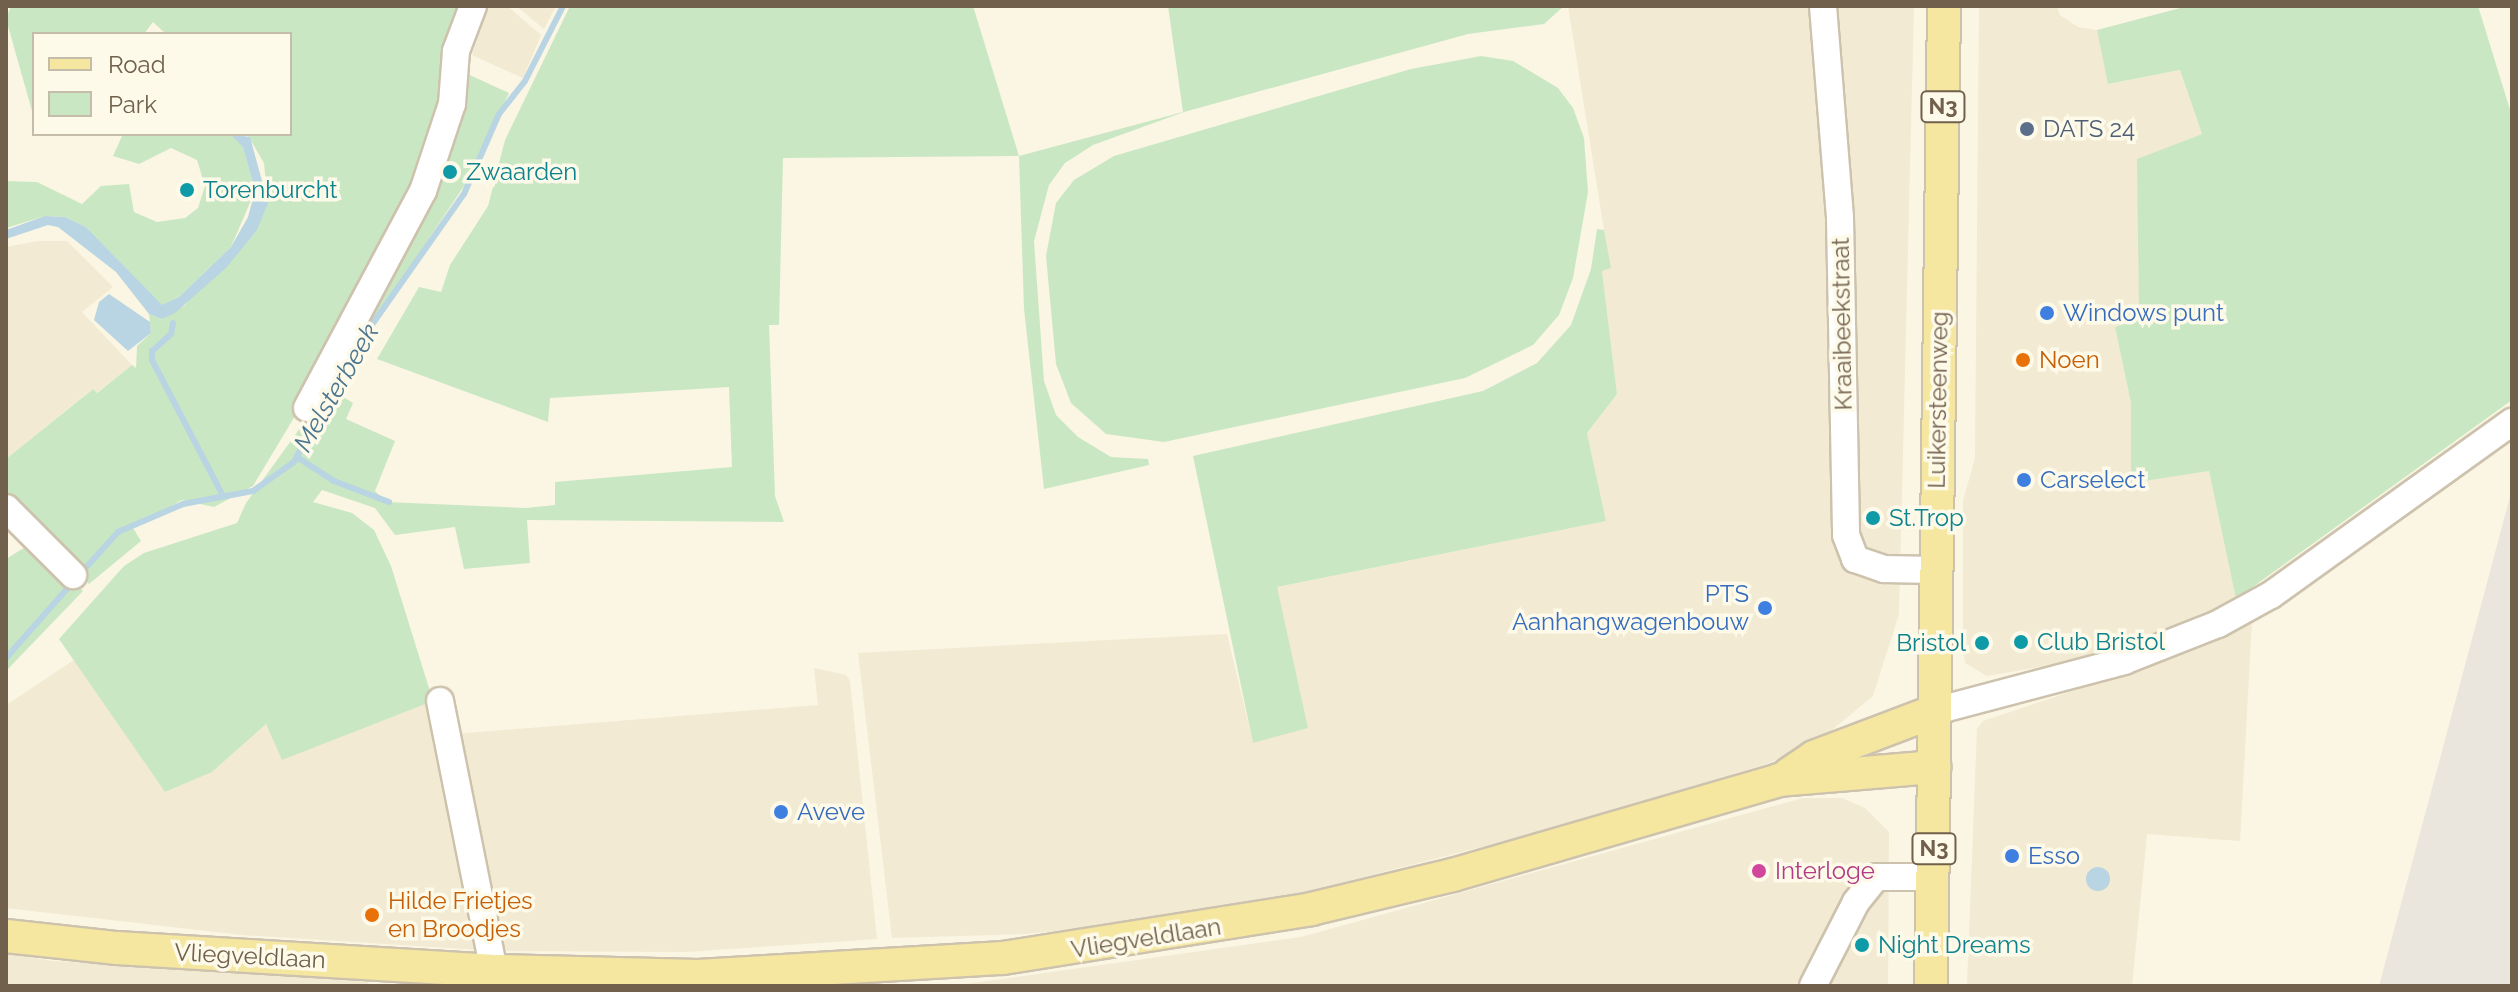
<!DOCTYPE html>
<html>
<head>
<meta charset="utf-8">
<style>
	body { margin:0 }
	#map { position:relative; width:2518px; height:992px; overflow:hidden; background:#faf6e3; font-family:Raleway,sans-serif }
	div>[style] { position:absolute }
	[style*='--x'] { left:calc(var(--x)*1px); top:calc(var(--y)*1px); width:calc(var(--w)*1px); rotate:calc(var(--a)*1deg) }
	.residential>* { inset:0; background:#f2ead2 }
	.industrial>* { inset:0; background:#eae6dd }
	.green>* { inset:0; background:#cae7c3 }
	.water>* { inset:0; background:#b9d4e2 }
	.round { border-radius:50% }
	.stream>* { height:6px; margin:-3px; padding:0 3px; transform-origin:3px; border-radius:3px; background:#b9d4e2 }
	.roads { filter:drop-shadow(2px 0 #cdc2ad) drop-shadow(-2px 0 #cdc2ad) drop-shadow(0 2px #cdc2ad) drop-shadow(0 -2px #cdc2ad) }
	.minor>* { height:26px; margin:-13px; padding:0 13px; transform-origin:13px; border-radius:13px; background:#fff }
	.major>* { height:32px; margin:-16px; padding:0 16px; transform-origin:16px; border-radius:16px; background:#f5e79f }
	.dots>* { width:22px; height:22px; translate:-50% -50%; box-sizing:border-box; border:4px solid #fefae9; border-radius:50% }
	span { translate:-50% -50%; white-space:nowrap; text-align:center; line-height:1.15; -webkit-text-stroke:7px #fefae9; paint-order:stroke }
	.shield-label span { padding:2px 6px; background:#fefae9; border:2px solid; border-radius:6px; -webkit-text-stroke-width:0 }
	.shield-label { font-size:22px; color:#71604b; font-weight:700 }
	.service-label { font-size:24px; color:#4e5e75 }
	.left { translate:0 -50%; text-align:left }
	.culture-label { font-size:24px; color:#0d838f }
	.right { translate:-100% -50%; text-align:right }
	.shop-label { font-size:24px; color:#366cbe }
	.street-label { font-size:24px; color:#71604b }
	.food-label { font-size:24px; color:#c56008 }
	.hotel-label { font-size:24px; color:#b23c85 }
	.water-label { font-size:26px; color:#4d7790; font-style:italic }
	.frame { position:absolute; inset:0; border:8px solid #71604b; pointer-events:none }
	.legend { position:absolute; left:32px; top:32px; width:260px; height:104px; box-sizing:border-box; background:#fefae9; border:2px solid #c6bcaa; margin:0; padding:10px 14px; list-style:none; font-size:24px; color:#71604b }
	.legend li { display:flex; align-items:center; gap:16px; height:40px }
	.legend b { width:40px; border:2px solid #c6bcaa }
</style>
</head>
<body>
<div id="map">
	<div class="residential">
		<i style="clip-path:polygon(489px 6px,507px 6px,541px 35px,523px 78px,472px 55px)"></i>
		<i style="clip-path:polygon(516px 6px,556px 6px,544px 29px)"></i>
		<i style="clip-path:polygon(1568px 6px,1914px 6px,1899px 614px,1873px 696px,1821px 739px,1766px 764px,1555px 828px,1301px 893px,1151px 921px,1025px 934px,892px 938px,858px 653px,1227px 634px,1253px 743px,1277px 587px,1606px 521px,1587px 433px,1617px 394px,1602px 271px,1610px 267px)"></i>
		<i style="clip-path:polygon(1979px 6px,2057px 6px,2060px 15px,2078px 27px,2097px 30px,2109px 84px,2180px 70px,2202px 134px,2138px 159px,2139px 319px,2115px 327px,2131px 403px,2131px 482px,2209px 471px,2236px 599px,2165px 638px,2082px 660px,1987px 676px,1965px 663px,1963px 652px,1963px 501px,1975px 458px)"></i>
		<i style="clip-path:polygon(38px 241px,67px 241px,113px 287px,82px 312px,132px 365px,96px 393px,92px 389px,6px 459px,6px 247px)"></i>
		<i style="clip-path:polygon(2252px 622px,2240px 841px,2147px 834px,2132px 986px,1967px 986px,1977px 729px,1983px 721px,2165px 660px)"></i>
		<i style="clip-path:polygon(74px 660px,165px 792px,212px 772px,266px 724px,282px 759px,433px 701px,481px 950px,242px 935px,6px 908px,6px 705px)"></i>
		<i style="clip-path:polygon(814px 668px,846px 675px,850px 681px,877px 939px,685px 952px,507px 951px,499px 942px,454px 734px,818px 705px)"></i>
		<i style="clip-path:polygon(1803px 798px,1842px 798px,1865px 808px,1889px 832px,1888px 986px,952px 986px,1301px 937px)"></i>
		<i style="clip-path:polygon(6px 953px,52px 961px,370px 978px,367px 986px,6px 986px)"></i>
	</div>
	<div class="industrial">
		<i style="clip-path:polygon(2512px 489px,2512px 986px,2379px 986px,2468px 654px)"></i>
	</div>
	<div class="green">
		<i style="clip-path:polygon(11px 6px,462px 6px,415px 188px,304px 401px,253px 486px,214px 507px,182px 500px,133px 528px,141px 541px,89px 584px,6px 493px,6px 459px,93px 389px,97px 393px,132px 365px,136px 368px,137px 346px,151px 333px,149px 314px,162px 319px,185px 305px,268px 203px,264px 163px,247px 134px,290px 134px,290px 34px,166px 34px,153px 22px,144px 34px,34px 34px,34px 118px,6px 19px)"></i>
		<i style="clip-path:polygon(570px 6px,973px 6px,1019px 156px,1183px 112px,1168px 6px,1564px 6px,1544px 24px,1468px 34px,1184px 112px,1093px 145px,1065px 163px,1049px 185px,1034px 241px,1044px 381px,1056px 415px,1078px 437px,1111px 457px,1148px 459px,1149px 465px,1044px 489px,1024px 309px,1019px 156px,783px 158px,779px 325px,769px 325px,775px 496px,784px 522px,527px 520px,530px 563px,464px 569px,455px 527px,395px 535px,375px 508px,322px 490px,313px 502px,352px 513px,374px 530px,391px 566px,433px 701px,282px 760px,266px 724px,212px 772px,165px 792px,59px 639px,124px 566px,144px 553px,237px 523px,246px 503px,329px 388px,463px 72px,509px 93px,468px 180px,329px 388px,353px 403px,346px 419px,395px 441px,375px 491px,386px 502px,526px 508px,555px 505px,555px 482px,732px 467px,729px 387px,550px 398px,548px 422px,377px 359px,419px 287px,441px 292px,450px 265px,488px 206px,505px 140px)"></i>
		<i style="clip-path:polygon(2188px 6px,2478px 6px,2512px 116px,2512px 400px,2236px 599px,2209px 471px,2131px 483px,2131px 403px,2115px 327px,2139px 319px,2137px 159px,2202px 134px,2180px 70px,2108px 84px,2097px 30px)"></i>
		<i style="clip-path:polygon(1481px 56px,1513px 61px,1558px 88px,1573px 108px,1584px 138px,1588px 192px,1573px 278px,1559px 315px,1533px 345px,1465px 378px,1164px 442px,1106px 434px,1071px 403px,1056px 364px,1046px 256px,1056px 203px,1074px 180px,1114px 156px,1411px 69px)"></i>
		<i style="clip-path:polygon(123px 134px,230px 134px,243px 146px,255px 191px,231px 247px,179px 297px,162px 306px,86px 227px,65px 217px,45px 216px,6px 228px,6px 181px,37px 182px,82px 204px,101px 186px,129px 184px,134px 212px,157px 222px,185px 218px,198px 208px,205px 186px,197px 160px,171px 148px,139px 164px,113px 156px)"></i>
		<i style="clip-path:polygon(1597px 229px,1604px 230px,1611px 268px,1602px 271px,1617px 394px,1587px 433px,1606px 521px,1277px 587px,1308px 728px,1253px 743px,1193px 456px,1483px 391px,1537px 363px,1571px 325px,1591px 269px)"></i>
		<i style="clip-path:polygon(35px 541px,83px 591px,6px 671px,6px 559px)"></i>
	</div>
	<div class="water">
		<i style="clip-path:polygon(230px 134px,250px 137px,268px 203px,257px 230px,227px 267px,175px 313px,162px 319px,149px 314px,116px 272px,58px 227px,48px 225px,6px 239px,6px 230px,45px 216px,65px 217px,86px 227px,162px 305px,179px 297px,231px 247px,248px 217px,255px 191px,243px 147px)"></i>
		<i style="clip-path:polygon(109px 294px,150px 322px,151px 333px,128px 351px,94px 320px,99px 302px)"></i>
		<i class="round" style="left:2086px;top:867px;width:24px;height:24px"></i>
	</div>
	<div class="stream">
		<i style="--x:173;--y:323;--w:11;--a:100"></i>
		<i style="--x:171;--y:334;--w:25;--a:138"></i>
		<i style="--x:152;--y:351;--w:9;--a:90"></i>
		<i style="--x:152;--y:360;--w:153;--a:62.4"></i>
		<i style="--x:297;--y:457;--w:44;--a:33"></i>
		<i style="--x:334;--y:481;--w:59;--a:20.9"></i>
		<i style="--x:81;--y:573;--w:55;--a:-47.9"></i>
		<i style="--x:118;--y:532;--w:71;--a:-23.3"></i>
		<i style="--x:183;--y:504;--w:71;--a:-10.5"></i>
		<i style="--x:253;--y:491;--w:50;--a:-35.3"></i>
		<i style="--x:294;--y:462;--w:120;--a:-62.2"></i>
		<i style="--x:350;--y:356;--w:198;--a:-54.9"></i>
		<i style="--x:464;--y:194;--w:87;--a:-66.4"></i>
		<i style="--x:499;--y:114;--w:42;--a:-51.8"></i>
		<i style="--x:525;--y:81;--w:84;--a:-63.1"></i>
		<i style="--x:6;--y:658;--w:103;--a:-48.6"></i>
	</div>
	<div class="roads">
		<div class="minor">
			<i style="--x:1823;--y:6;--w:213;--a:85.4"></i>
			<i style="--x:1840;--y:218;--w:317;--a:88.9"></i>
			<i style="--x:1846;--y:535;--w:26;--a:69"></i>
			<i style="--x:1855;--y:559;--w:31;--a:19"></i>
			<i style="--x:1884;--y:569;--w:52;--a:1.1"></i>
			<i style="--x:307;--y:408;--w:246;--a:-61.9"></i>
			<i style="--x:423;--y:191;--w:92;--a:-71.6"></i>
			<i style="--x:452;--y:104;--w:53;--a:-85.7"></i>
			<i style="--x:456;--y:51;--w:48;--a:-69.3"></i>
			<i style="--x:6;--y:508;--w:95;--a:45"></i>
			<i style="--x:440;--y:701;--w:275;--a:78.7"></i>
			<i style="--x:1935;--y:711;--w:196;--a:-14.8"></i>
			<i style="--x:2124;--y:661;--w:101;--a:-21.5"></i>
			<i style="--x:2218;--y:624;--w:60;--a:-28.7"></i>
			<i style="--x:2271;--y:595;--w:297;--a:-35.7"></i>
			<i style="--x:1813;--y:986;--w:94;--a:-62.9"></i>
			<i style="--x:1856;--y:902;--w:32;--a:-51"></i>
			<i style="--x:1876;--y:877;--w:57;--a:0"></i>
		</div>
		<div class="major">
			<i style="--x:1789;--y:774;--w:30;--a:-34"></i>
			<i style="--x:1814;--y:757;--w:129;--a:-20.8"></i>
			<i style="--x:6;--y:936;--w:112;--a:6.2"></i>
			<i style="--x:117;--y:948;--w:378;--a:3.5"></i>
			<i style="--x:494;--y:971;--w:204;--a:1.4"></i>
			<i style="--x:698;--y:976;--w:306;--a:-3.4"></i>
			<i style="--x:1003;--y:958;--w:312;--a:-9"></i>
			<i style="--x:1311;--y:909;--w:146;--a:-13.5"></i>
			<i style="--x:1453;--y:875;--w:340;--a:-16.2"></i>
			<i style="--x:1779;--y:780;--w:156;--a:-4.8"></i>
			<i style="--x:1931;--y:986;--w:980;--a:-89.24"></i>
		</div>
	</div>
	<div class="dots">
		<i style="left:2027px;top:129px;background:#5c6f8a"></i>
		<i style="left:450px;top:172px;background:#0f9aa8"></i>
		<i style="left:187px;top:190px;background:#0f9aa8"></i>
		<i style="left:2047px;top:313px;background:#3f7fe0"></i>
		<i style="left:2023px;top:360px;background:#e8710a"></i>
		<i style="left:2024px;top:480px;background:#3f7fe0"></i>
		<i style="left:1873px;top:518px;background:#0f9aa8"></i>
		<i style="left:1765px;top:608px;background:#3f7fe0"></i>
		<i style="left:2021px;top:642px;background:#0f9aa8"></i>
		<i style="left:1982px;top:643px;background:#0f9aa8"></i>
		<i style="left:781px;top:812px;background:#3f7fe0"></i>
		<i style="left:2012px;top:856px;background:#3f7fe0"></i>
		<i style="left:1759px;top:871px;background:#d1479c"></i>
		<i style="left:372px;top:915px;background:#e8710a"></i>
		<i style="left:1862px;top:945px;background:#0f9aa8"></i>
	</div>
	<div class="shield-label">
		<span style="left:1943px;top:107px">N3</span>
		<span style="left:1934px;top:849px">N3</span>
	</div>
	<div class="service-label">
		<span class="left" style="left:2043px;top:129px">DATS 24</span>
	</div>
	<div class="culture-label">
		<span class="left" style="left:466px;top:172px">Zwaarden</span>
		<span class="left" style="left:203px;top:190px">Torenburcht</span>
		<span class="left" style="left:1889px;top:518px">St.Trop</span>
		<span class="left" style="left:2037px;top:642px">Club Bristol</span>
		<span class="right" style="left:1966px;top:643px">Bristol</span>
		<span class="left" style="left:1878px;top:945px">Night Dreams</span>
	</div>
	<div class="shop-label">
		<span class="left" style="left:2063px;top:313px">Windows punt</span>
		<span class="left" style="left:2040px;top:480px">Carselect</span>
		<span class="right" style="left:1749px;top:608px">PTS<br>Aanhangwagenbouw</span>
		<span class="left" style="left:797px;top:812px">Aveve</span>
		<span class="left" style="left:2028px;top:856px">Esso</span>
	</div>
	<div class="street-label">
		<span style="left:1842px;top:324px;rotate:-91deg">Kraaibeekstraat</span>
		<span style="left:1938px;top:400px;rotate:-89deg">Luikersteenweg</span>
		<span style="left:1146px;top:938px;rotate:-9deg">Vliegveldlaan</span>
		<span style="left:250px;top:956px;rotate:3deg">Vliegveldlaan</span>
	</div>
	<div class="food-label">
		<span class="left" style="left:2039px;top:360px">Noen</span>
		<span class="left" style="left:388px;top:915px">Hilde Frietjes<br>en Broodjes</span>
	</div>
	<div class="hotel-label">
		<span class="left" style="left:1775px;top:871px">Interloge</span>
	</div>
	<div class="water-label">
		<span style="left:337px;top:388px;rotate:-60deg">Melsterbeek</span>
	</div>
	<div class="frame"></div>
	<ul class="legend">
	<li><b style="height:10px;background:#f5e79f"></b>Road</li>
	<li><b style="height:22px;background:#cae7c3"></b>Park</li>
	</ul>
</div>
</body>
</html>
